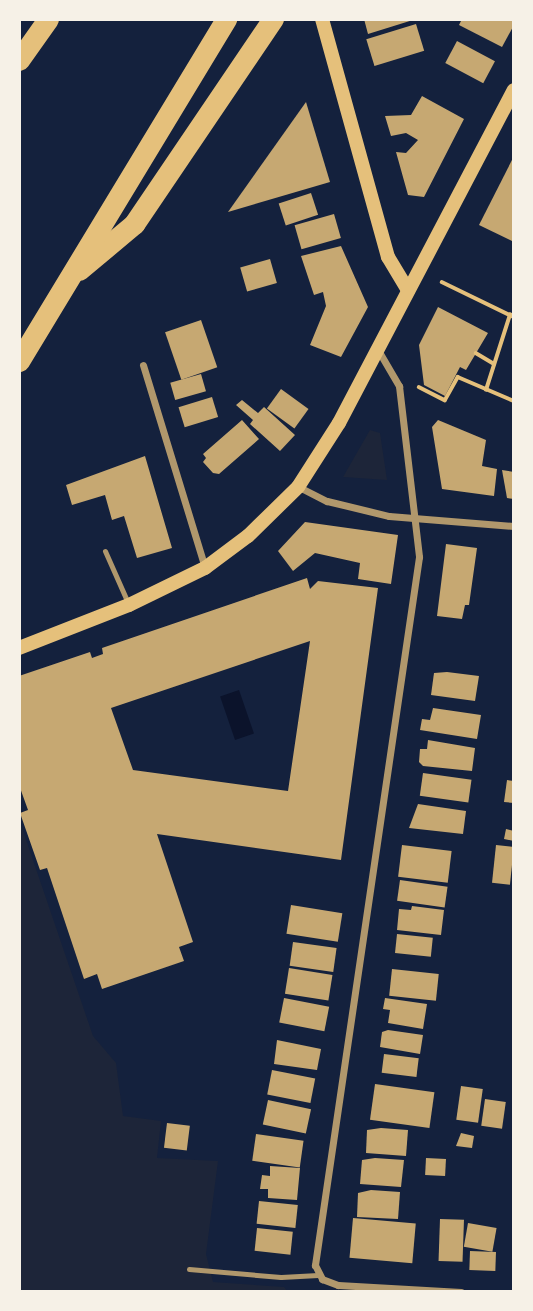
<!DOCTYPE html>
<html>
<head>
<meta charset="utf-8">
<style>
	body { margin:0 }
	#map { position:relative; width:533px; height:1311px; overflow:hidden; background:#14213d; font-family:Commissioner,sans-serif }
	div>[style] { position:absolute }
	[style*='--x'] { left:calc(var(--x)*1px); top:calc(var(--y)*1px); width:calc(var(--w)*1px); rotate:calc(var(--a)*1deg) }
	.green>* { inset:0; background:#1d2539 }
	.water>* { inset:0; background:#0b132b; transform-origin:0 0 }
	.building>* { inset:0; background:#c6a872; transform-origin:0 0 }
	.path>* { height:3.5px; margin:-1.75px; padding:0 1.75px; transform-origin:1.75px; border-radius:1.75px; background:#e5c07b }
	.service>* { height:5px; margin:-2.5px; padding:0 2.5px; transform-origin:2.5px; border-radius:2.5px; background:#b1986c }
	.minor>* { height:7px; margin:-3.5px; padding:0 3.5px; transform-origin:3.5px; border-radius:3.5px; background:#b1986c }
	.secondary>* { height:14px; margin:-7px; padding:0 7px; transform-origin:7px; border-radius:7px; background:#e5c07b }
	.motorway>* { height:21px; margin:-10.5px; padding:0 10.5px; transform-origin:10.5px; border-radius:10.5px; background:#e5c07b }
	span { translate:-50% -50%; white-space:nowrap; text-align:center; line-height:1.15; -webkit-text-stroke:6px #f6f1e7; paint-order:stroke }
	.frame { position:absolute; inset:0; border:21px solid #f6f1e7; pointer-events:none }
</style>
</head>
<body>
<div id="map">
	<div class="green">
		<i style="clip-path:polygon(370px 430px,380px 433px,387px 480px,343px 477px)"></i>
		<i style="clip-path:polygon(19px 819px,93px 1036px,116px 1063px,123px 1116px,161px 1121px,157px 1158px,218px 1161px,206px 1254px,213px 1282px,284px 1287px,288px 1292px,19px 1292px)"></i>
	</div>
	<div class="water">
		<i style="left:239px;top:690px;width:46px;height:20px;rotate:71deg"></i>
	</div>
	<div class="building">
		<i style="clip-path:polygon(364px 19px,413px 19px,413px 20px,368px 34px)"></i>
		<i style="clip-path:polygon(462px 19px,514px 19px,514px 25px,502px 47px,459px 25px)"></i>
		<i style="left:416px;top:24px;width:28px;height:52px;rotate:73deg"></i>
		<i style="left:457px;top:41px;width:43px;height:25px;rotate:28deg"></i>
		<i style="clip-path:polygon(422px 96px,464px 119px,424px 197px,408px 195px,396px 152px,406px 153px,418px 140px,406px 133px,391px 136px,385px 116px,411px 115px)"></i>
		<i style="clip-path:polygon(306px 102px,330px 182px,228px 212px)"></i>
		<i style="clip-path:polygon(514px 156px,514px 242px,479px 225px)"></i>
		<i style="left:311px;top:193px;width:23px;height:34px;rotate:72deg"></i>
		<i style="left:334px;top:214px;width:25px;height:41px;rotate:74deg"></i>
		<i style="clip-path:polygon(341px 246px,368px 307px,341px 357px,310px 345px,326px 306px,323px 292px,314px 295px,301px 256px)"></i>
		<i style="left:270px;top:259px;width:25px;height:31px;rotate:74deg"></i>
		<i style="clip-path:polygon(438px 307px,488px 333px,466px 370px,460px 367px,445px 396px,424px 385px,419px 345px)"></i>
		<i style="left:201px;top:320px;width:50px;height:38px;rotate:71deg"></i>
		<i style="left:201px;top:374px;width:18px;height:32px;rotate:74deg"></i>
		<i style="left:281px;top:389px;width:34px;height:24px;rotate:36deg"></i>
		<i style="left:212px;top:397px;width:21px;height:35px;rotate:73deg"></i>
		<i style="clip-path:polygon(242px 400px,258px 413px,264px 407px,295px 435px,280px 451px,250px 424px,253px 420px,236px 405px)"></i>
		<i style="clip-path:polygon(242px 420px,259px 439px,219px 474px,213px 473px,203px 462px,206px 458px,203px 454px)"></i>
		<i style="clip-path:polygon(438px 420px,486px 440px,482px 466px,497px 469px,494px 496px,442px 489px,432px 427px)"></i>
		<i style="clip-path:polygon(145px 456px,172px 548px,137px 558px,124px 516px,112px 520px,105px 495px,72px 505px,66px 485px)"></i>
		<i style="clip-path:polygon(502px 470px,514px 472px,514px 499px,507px 498px)"></i>
		<i style="clip-path:polygon(305px 522px,398px 535px,391px 584px,358px 579px,360px 563px,315px 553px,293px 571px,278px 551px)"></i>
		<i style="clip-path:polygon(446px 544px,477px 548px,469px 605px,465px 605px,462px 619px,437px 616px)"></i>
		<i style="clip-path:polygon(evenodd,307px 578px,310px 589px,318px 581px,378px 588px,341px 860px,157px 834px,193px 942px,179px 947px,184px 961px,102px 989px,97px 974px,84px 979px,47px 868px,40px 870px,20px 813px,28px 810px,19px 785px,19px 676px,90px 652px,92px 658px,103px 654px,102px 648px,307px 578px,310px 641px,288px 791px,133px 770px,111px 708px,310px 641px)"></i>
		<i style="clip-path:polygon(447px 672px,479px 676px,475px 701px,431px 695px,434px 673px)"></i>
		<i style="clip-path:polygon(433px 708px,481px 715px,477px 739px,420px 730px,422px 719px,430px 720px)"></i>
		<i style="clip-path:polygon(428px 740px,475px 748px,472px 771px,423px 766px,419px 762px,420px 749px,427px 749px)"></i>
		<i style="left:423px;top:773px;width:49px;height:23px;rotate:8deg"></i>
		<i style="clip-path:polygon(507px 780px,514px 781px,514px 803px,504px 802px)"></i>
		<i style="clip-path:polygon(418px 804px,466px 811px,463px 834px,409px 828px)"></i>
		<i style="clip-path:polygon(506px 829px,514px 831px,514px 841px,504px 839px)"></i>
		<i style="left:402px;top:845px;width:50px;height:32px;rotate:7deg"></i>
		<i style="left:496px;top:845px;width:18px;height:38px;rotate:6deg"></i>
		<i style="left:400px;top:880px;width:48px;height:21px;rotate:8deg"></i>
		<i style="left:291px;top:905px;width:52px;height:29px;rotate:9deg"></i>
		<i style="clip-path:polygon(412px 906px,444px 910px,441px 935px,397px 930px,399px 909px,411px 910px)"></i>
		<i style="left:397px;top:934px;width:36px;height:19px;rotate:6deg"></i>
		<i style="left:293px;top:942px;width:44px;height:24px;rotate:8deg"></i>
		<i style="left:289px;top:968px;width:44px;height:26px;rotate:9deg"></i>
		<i style="left:392px;top:969px;width:47px;height:27px;rotate:6deg"></i>
		<i style="left:284px;top:998px;width:46px;height:25px;rotate:11deg"></i>
		<i style="clip-path:polygon(385px 998px,427px 1004px,423px 1029px,388px 1023px,390px 1010px,383px 1009px)"></i>
		<i style="clip-path:polygon(388px 1030px,423px 1035px,420px 1054px,380px 1047px,382px 1032px)"></i>
		<i style="clip-path:polygon(277px 1040px,321px 1049px,317px 1070px,274px 1064px)"></i>
		<i style="left:384px;top:1054px;width:35px;height:19px;rotate:7deg"></i>
		<i style="left:272px;top:1070px;width:44px;height:25px;rotate:11deg"></i>
		<i style="left:375px;top:1084px;width:60px;height:36px;rotate:8deg"></i>
		<i style="left:461px;top:1086px;width:22px;height:34px;rotate:8deg"></i>
		<i style="left:485px;top:1099px;width:21px;height:27px;rotate:8deg"></i>
		<i style="left:268px;top:1100px;width:44px;height:25px;rotate:12deg"></i>
		<i style="left:167px;top:1123px;width:23px;height:25px;rotate:7deg"></i>
		<i style="clip-path:polygon(381px 1128px,408px 1130px,406px 1156px,366px 1153px,367px 1130px)"></i>
		<i style="clip-path:polygon(461px 1133px,474px 1136px,472px 1148px,456px 1146px)"></i>
		<i style="left:256px;top:1134px;width:48px;height:27px;rotate:8deg"></i>
		<i style="clip-path:polygon(375px 1158px,404px 1160px,401px 1187px,360px 1184px,362px 1160px)"></i>
		<i style="left:426px;top:1158px;width:20px;height:17px;rotate:3deg"></i>
		<i style="clip-path:polygon(270px 1166px,300px 1168px,297px 1200px,268px 1198px,268px 1189px,260px 1189px,262px 1175px,270px 1176px)"></i>
		<i style="clip-path:polygon(371px 1190px,400px 1192px,398px 1219px,357px 1217px,358px 1193px)"></i>
		<i style="left:259px;top:1201px;width:39px;height:23px;rotate:6deg"></i>
		<i style="left:353px;top:1218px;width:63px;height:40px;rotate:5deg"></i>
		<i style="left:440px;top:1219px;width:24px;height:42px;rotate:2deg"></i>
		<i style="left:468px;top:1223px;width:29px;height:24px;rotate:10deg"></i>
		<i style="left:257px;top:1228px;width:36px;height:23px;rotate:6deg"></i>
		<i style="left:470px;top:1251px;width:26px;height:19px;rotate:2deg"></i>
	</div>
	<div class="path">
		<i style="--x:442;--y:282;--w:80;--a:25.9"></i>
		<i style="--x:476;--y:353;--w:21;--a:31"></i>
		<i style="--x:419;--y:387;--w:29;--a:27"></i>
		<i style="--x:445;--y:400;--w:26;--a:-61"></i>
		<i style="--x:458;--y:377;--w:61;--a:23.2"></i>
		<i style="--x:486;--y:390;--w:79;--a:-72.3"></i>
	</div>
	<div class="service">
		<i style="--x:105;--y:551;--w:57;--a:66.1"></i>
		<i style="--x:189;--y:1269;--w:92;--a:5"></i>
		<i style="--x:281;--y:1277;--w:37;--a:-3"></i>
	</div>
	<div class="minor">
		<i style="--x:378;--y:350;--w:42;--a:59.7"></i>
		<i style="--x:399;--y:386;--w:172;--a:83.3"></i>
		<i style="--x:419;--y:557;--w:716;--a:98.36"></i>
		<i style="--x:315;--y:1265;--w:16;--a:63"></i>
		<i style="--x:322;--y:1279;--w:17;--a:21"></i>
		<i style="--x:338;--y:1285;--w:123;--a:3.3"></i>
		<i style="--x:143;--y:365;--w:212;--a:73"></i>
		<i style="--x:299;--y:487;--w:31;--a:27"></i>
		<i style="--x:327;--y:501;--w:64;--a:13.6"></i>
		<i style="--x:389;--y:516;--w:125;--a:4.6"></i>
	</div>
	<div class="secondary">
		<i style="--x:322;--y:19;--w:247;--a:74.5"></i>
		<i style="--x:388;--y:257;--w:39;--a:59"></i>
		<i style="--x:19;--y:648;--w:118;--a:-21.4"></i>
		<i style="--x:129;--y:605;--w:85;--a:-26"></i>
		<i style="--x:205;--y:568;--w:54;--a:-36.7"></i>
		<i style="--x:248;--y:536;--w:70;--a:-44.4"></i>
		<i style="--x:298;--y:487;--w:76;--a:-57.4"></i>
		<i style="--x:339;--y:423;--w:376;--a:-62.3"></i>
	</div>
	<div class="motorway">
		<i style="--x:19;--y:60;--w:50;--a:-54.7"></i>
		<i style="--x:79;--y:270;--w:72;--a:-39.9"></i>
		<i style="--x:134;--y:224;--w:248;--a:-55.9"></i>
		<i style="--x:19;--y:361;--w:400;--a:-58.8"></i>
	</div>
	<div class="frame"></div>
</div>
</body>
</html>
